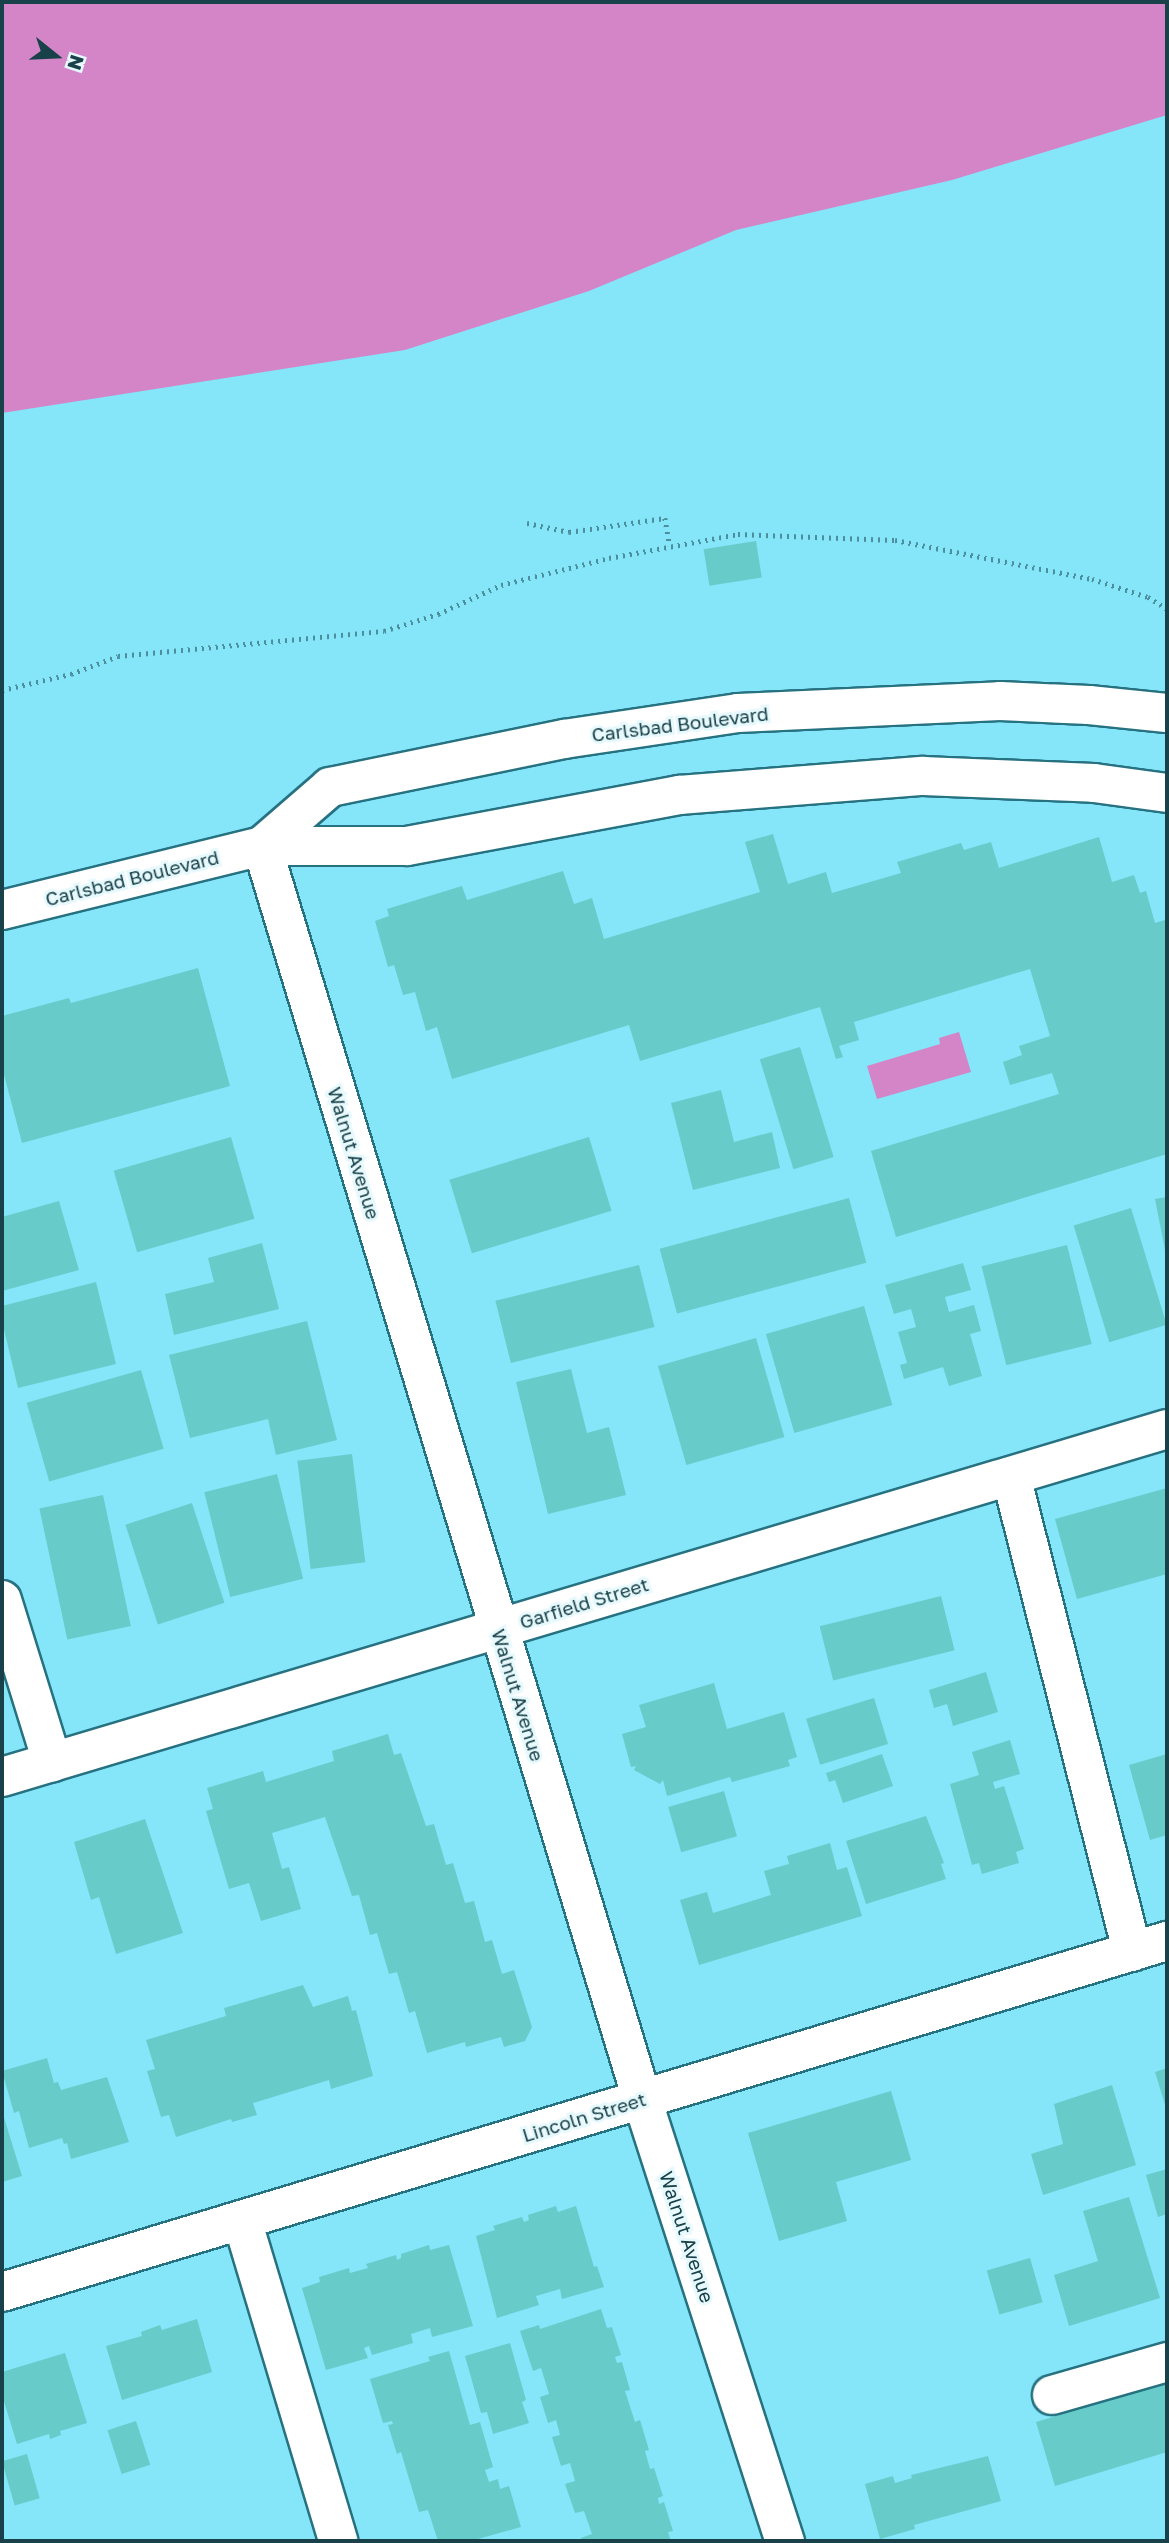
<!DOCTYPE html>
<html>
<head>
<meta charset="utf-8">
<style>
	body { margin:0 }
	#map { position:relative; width:1169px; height:2543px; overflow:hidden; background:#85e5f9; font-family:"Golos Text",sans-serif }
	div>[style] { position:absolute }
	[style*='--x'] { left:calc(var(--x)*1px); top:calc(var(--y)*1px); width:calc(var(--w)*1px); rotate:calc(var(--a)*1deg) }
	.water>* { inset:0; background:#d485c7 }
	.building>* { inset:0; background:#67ccc9; transform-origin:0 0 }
	.path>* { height:4.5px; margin-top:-2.25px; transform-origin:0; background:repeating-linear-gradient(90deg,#4b8e9c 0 2px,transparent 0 7px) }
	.roads { filter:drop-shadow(2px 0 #277281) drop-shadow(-2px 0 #277281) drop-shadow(0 2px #277281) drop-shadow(0 -2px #277281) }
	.minor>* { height:38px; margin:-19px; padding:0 19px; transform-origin:19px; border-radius:19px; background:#fff }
	.major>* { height:38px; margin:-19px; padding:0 19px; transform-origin:19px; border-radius:19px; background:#fff }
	span { translate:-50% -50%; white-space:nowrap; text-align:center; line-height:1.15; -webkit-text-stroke:6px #e7f9fd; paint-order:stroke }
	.street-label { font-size:19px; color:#184149 }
	.frame { position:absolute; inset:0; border:4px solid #184149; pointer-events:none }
	.north { position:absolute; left:21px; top:21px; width:70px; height:70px; -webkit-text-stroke:5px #e7f9fd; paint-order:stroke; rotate:108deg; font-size:19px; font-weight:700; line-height:28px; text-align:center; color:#184149 }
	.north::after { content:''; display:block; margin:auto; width:24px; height:32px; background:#184149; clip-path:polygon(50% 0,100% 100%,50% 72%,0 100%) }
</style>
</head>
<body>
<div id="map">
	<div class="water">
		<i style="clip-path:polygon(2px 2px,1167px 2px,1167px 115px,952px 180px,736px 230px,589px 291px,405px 350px,2px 413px)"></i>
		<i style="clip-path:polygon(959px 1032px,971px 1072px,877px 1099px,867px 1066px,940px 1044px,939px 1038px)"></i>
	</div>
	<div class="building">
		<i style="left:756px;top:541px;width:37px;height:53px;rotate:81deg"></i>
		<i style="clip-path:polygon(773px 834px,788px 884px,826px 872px,832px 893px,901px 873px,897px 862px,961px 843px,964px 850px,991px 842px,999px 868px,1099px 837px,1112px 882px,1134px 875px,1140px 893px,1146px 891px,1155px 923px,1165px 920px,1167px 927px,1167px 1154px,896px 1237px,871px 1151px,1059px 1094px,1052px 1073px,1010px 1085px,1003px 1062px,1022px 1055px,1019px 1046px,1050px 1036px,1030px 969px,854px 1022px,859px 1040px,839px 1046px,843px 1057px,836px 1059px,820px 1007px,640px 1061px,629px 1025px,452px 1079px,437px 1027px,426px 1031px,415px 992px,403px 995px,394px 965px,388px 967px,375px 921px,389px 916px,387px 909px,462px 886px,467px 900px,563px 871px,574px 904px,592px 898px,604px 939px,760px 892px,745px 842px)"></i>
		<i style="clip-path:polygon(198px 968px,230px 1086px,22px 1143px,2px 1067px,2px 1016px,69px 998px,71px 1003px)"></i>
		<i style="left:800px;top:1047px;width:115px;height:42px;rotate:73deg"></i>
		<i style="clip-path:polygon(721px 1090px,734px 1142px,772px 1132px,780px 1168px,693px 1190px,671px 1103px)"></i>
		<i style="left:231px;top:1137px;width:85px;height:122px;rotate:74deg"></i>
		<i style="left:589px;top:1137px;width:77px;height:146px;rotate:73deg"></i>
		<i style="clip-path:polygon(1167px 1197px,1167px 1255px,1166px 1255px,1155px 1199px)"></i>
		<i style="left:849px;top:1198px;width:67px;height:196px;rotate:75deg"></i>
		<i style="clip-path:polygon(59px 1201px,79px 1270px,2px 1291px,2px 1217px)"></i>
		<i style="left:1131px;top:1208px;width:122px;height:60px;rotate:73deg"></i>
		<i style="clip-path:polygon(262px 1243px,279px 1309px,174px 1335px,165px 1294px,214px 1282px,208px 1258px)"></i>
		<i style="left:1067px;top:1245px;width:102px;height:88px;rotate:76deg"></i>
		<i style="clip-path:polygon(963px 1263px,971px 1290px,945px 1297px,949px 1312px,974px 1305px,981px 1331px,970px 1334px,982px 1376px,949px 1386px,943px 1367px,904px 1379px,900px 1365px,907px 1363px,898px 1332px,916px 1327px,911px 1309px,894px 1314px,885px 1285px)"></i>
		<i style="left:639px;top:1265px;width:64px;height:148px;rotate:76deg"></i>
		<i style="clip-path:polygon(96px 1282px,116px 1364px,18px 1388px,2px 1321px,2px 1306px)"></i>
		<i style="left:864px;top:1306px;width:103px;height:102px;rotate:74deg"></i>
		<i style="clip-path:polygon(307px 1321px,337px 1440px,276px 1455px,268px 1419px,190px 1438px,169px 1355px)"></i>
		<i style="left:756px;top:1338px;width:103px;height:102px;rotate:74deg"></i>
		<i style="clip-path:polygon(571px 1369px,587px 1433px,609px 1427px,626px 1495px,548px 1514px,516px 1382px)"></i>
		<i style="left:141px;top:1370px;width:82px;height:119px;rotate:74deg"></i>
		<i style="left:352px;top:1454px;width:109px;height:55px;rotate:83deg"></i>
		<i style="left:277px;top:1474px;width:108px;height:75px;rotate:76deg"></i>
		<i style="clip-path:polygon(1167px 1488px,1167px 1574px,1077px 1599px,1055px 1519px)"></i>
		<i style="left:103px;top:1495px;width:134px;height:65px;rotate:78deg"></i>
		<i style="left:192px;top:1503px;width:105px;height:70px;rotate:72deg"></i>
		<i style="left:941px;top:1596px;width:56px;height:125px;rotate:76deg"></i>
		<i style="clip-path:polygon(986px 1672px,998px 1712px,953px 1726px,947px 1704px,934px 1708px,929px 1690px)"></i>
		<i style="clip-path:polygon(714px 1683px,727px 1729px,784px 1712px,797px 1757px,788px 1760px,790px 1766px,732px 1782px,730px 1777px,667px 1796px,663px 1780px,660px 1784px,634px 1770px,636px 1766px,631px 1767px,622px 1734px,646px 1727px,639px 1705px)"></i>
		<i style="left:874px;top:1698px;width:48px;height:71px;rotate:73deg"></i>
		<i style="clip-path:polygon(388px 1734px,394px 1755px,401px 1753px,426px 1826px,434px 1824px,446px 1865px,453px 1863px,465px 1903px,474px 1901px,485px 1942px,492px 1940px,502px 1974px,514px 1970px,532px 2027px,525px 2041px,504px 2047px,501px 2037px,466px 2047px,465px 2042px,427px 2053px,415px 2011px,409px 2013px,397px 1972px,389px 1974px,377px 1933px,370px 1935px,359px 1895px,352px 1896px,325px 1817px,272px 1833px,282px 1869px,289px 1867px,301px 1909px,261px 1921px,249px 1883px,229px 1889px,206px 1811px,213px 1809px,207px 1788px,263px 1771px,266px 1782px,334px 1761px,332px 1751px)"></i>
		<i style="clip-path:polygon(1010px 1740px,1020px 1774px,993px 1782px,995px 1789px,1004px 1786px,1024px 1849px,1016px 1852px,1019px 1863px,982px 1874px,979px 1863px,972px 1865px,950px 1784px,979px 1775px,972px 1752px)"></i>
		<i style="clip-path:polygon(882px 1754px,893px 1786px,843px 1803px,835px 1780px,829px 1782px,826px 1773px)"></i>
		<i style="clip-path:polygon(1167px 1754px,1167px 1835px,1150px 1840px,1129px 1765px)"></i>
		<i style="left:724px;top:1791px;width:47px;height:58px;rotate:74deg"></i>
		<i style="clip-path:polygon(926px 1816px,944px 1863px,941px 1864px,946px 1879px,866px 1904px,846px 1841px)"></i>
		<i style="clip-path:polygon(145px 1819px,183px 1933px,116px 1954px,99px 1897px,91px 1900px,74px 1842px)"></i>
		<i style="clip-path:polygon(830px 1843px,837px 1870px,847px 1867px,862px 1916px,699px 1965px,680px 1900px,707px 1892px,713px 1913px,771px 1895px,764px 1871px,789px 1864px,787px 1856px)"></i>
		<i style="clip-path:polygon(303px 1985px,313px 2007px,348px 1996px,352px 2011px,356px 2010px,373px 2076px,331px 2089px,329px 2080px,253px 2103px,257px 2115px,232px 2122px,231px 2119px,176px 2137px,169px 2115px,161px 2117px,147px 2071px,155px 2069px,146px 2040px,226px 2016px,224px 2008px)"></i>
		<i style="clip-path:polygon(47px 2058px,54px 2083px,58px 2082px,61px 2090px,107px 2077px,129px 2142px,71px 2159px,67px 2143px,64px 2144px,62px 2138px,29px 2148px,19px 2111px,14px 2113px,2px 2071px)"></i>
		<i style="clip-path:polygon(1167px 2068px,1167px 2111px,1155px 2072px)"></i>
		<i style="clip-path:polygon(1112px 2085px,1136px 2165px,1043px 2195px,1031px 2154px,1063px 2144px,1054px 2104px)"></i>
		<i style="clip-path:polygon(891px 2091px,911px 2160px,836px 2182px,847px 2221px,779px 2241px,748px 2133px)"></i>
		<i style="clip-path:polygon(2px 2111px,22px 2176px,2px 2182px)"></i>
		<i style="clip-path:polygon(1167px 2169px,1167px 2214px,1158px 2217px,1146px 2175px)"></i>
		<i style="clip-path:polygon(1129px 2197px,1160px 2298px,1069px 2326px,1054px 2275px,1098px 2261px,1083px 2211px)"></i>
		<i style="clip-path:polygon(556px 2206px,558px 2212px,576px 2206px,594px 2267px,597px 2266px,604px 2287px,562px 2299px,560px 2289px,536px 2296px,539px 2305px,497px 2318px,476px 2236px,495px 2230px,493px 2226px,522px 2217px,524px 2222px,529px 2220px,528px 2215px)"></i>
		<i style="clip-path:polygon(429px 2245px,430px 2250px,449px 2245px,473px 2326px,432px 2337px,430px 2328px,411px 2334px,413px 2343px,372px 2355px,369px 2346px,364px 2348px,368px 2358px,326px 2370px,302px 2288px,320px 2282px,319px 2277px,349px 2268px,350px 2273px,368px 2268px,366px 2264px,396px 2255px,397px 2260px,401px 2258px,401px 2254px)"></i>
		<i style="left:1030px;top:2258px;width:46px;height:45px;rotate:74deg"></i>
		<i style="clip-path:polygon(601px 2309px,607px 2328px,612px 2327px,621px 2355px,615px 2357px,617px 2363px,622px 2362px,630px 2390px,625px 2391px,635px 2422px,640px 2420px,649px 2450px,645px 2451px,650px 2469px,654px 2468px,663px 2496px,658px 2498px,659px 2504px,664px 2502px,673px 2531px,668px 2532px,671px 2541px,582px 2541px,581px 2538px,592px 2534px,584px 2511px,575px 2513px,565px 2484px,575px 2481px,570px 2463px,561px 2466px,552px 2437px,560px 2435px,556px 2420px,548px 2423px,540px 2397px,549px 2394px,541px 2368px,533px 2371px,520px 2331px,539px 2325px,540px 2329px)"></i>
		<i style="clip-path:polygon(197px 2319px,212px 2372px,122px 2400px,106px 2346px,142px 2336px,141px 2332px,160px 2325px,162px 2330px)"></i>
		<i style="clip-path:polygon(510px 2343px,526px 2400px,522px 2402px,529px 2423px,493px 2434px,487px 2412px,481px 2413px,465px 2356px)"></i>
		<i style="clip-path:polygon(449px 2351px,470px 2425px,480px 2422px,493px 2467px,485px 2470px,489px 2482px,498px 2479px,500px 2489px,509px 2486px,521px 2527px,471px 2541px,438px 2541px,428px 2510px,419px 2512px,401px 2452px,397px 2454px,388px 2425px,393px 2424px,392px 2421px,383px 2423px,370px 2379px,430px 2361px,428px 2357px)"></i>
		<i style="clip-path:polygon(65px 2353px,87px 2423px,60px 2431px,61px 2435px,50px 2439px,49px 2434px,17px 2444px,2px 2395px,2px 2372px)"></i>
		<i style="clip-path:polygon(1167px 2383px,1167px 2452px,1055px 2486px,1036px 2422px)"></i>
		<i style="left:136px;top:2421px;width:46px;height:30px;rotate:72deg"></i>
		<i style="left:27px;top:2454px;width:46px;height:26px;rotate:74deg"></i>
		<i style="clip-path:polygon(988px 2456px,1001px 2501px,914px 2525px,915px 2529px,880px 2539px,865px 2484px,893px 2476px,895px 2483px,912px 2478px,911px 2475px)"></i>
	</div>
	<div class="path">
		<i style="--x:527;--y:523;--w:43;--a:12.1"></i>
		<i style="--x:569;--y:532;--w:97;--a:-8.3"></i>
		<i style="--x:665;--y:518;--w:28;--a:80"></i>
		<i style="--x:2;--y:690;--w:71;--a:-13.1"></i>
		<i style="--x:71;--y:674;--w:50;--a:-21"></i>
		<i style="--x:118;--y:656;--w:267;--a:-5.4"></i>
		<i style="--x:384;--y:631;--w:57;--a:-17.5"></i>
		<i style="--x:438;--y:614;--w:69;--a:-24.7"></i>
		<i style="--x:501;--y:585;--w:111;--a:-14"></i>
		<i style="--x:609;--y:558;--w:131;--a:-10.5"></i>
		<i style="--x:738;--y:534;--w:157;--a:2.2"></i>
		<i style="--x:895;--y:540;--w:201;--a:11.2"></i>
		<i style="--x:1092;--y:579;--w:59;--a:17.8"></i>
		<i style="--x:1148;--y:597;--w:22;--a:32"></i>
	</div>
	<div class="roads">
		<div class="minor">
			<i style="--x:262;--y:846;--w:1309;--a:73.13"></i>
			<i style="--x:642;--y:2099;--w:465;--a:72.1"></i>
			<i style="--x:1011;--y:1476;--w:491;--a:75.7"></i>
			<i style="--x:2;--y:1600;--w:170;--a:72.8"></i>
			<i style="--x:2;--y:1777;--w:1216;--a:-16.63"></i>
			<i style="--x:242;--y:2220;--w:335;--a:73.3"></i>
			<i style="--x:2;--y:2292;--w:1217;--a:-16.77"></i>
			<i style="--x:1052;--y:2395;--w:120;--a:-16"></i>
		</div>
		<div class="major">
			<i style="--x:262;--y:846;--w:90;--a:-40.9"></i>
			<i style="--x:330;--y:787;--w:239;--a:-11.6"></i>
			<i style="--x:564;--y:739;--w:176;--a:-8.5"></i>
			<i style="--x:738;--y:713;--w:262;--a:-2.6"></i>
			<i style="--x:1000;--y:701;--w:89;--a:2.6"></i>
			<i style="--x:1089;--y:705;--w:78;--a:5.9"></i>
			<i style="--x:2;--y:910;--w:268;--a:-13.8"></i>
			<i style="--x:262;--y:846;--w:145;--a:0"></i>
			<i style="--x:407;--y:846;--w:277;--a:-10.6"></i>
			<i style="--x:679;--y:795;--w:245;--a:-4.5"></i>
			<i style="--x:923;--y:776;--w:171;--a:2.3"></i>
			<i style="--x:1094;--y:783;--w:74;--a:7.8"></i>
		</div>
	</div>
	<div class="street-label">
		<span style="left:680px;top:724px;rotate:-7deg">Carlsbad Boulevard</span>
		<span style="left:132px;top:878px;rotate:-14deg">Carlsbad Boulevard</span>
		<span style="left:354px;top:1153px;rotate:73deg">Walnut Avenue</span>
		<span style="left:584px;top:1603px;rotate:-17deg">Garfield Street</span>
		<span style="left:518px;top:1695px;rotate:73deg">Walnut Avenue</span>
		<span style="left:584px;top:2117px;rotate:-17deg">Lincoln Street</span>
		<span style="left:687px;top:2237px;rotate:72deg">Walnut Avenue</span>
	</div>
	<div class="frame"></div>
	<div class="north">N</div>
</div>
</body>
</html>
